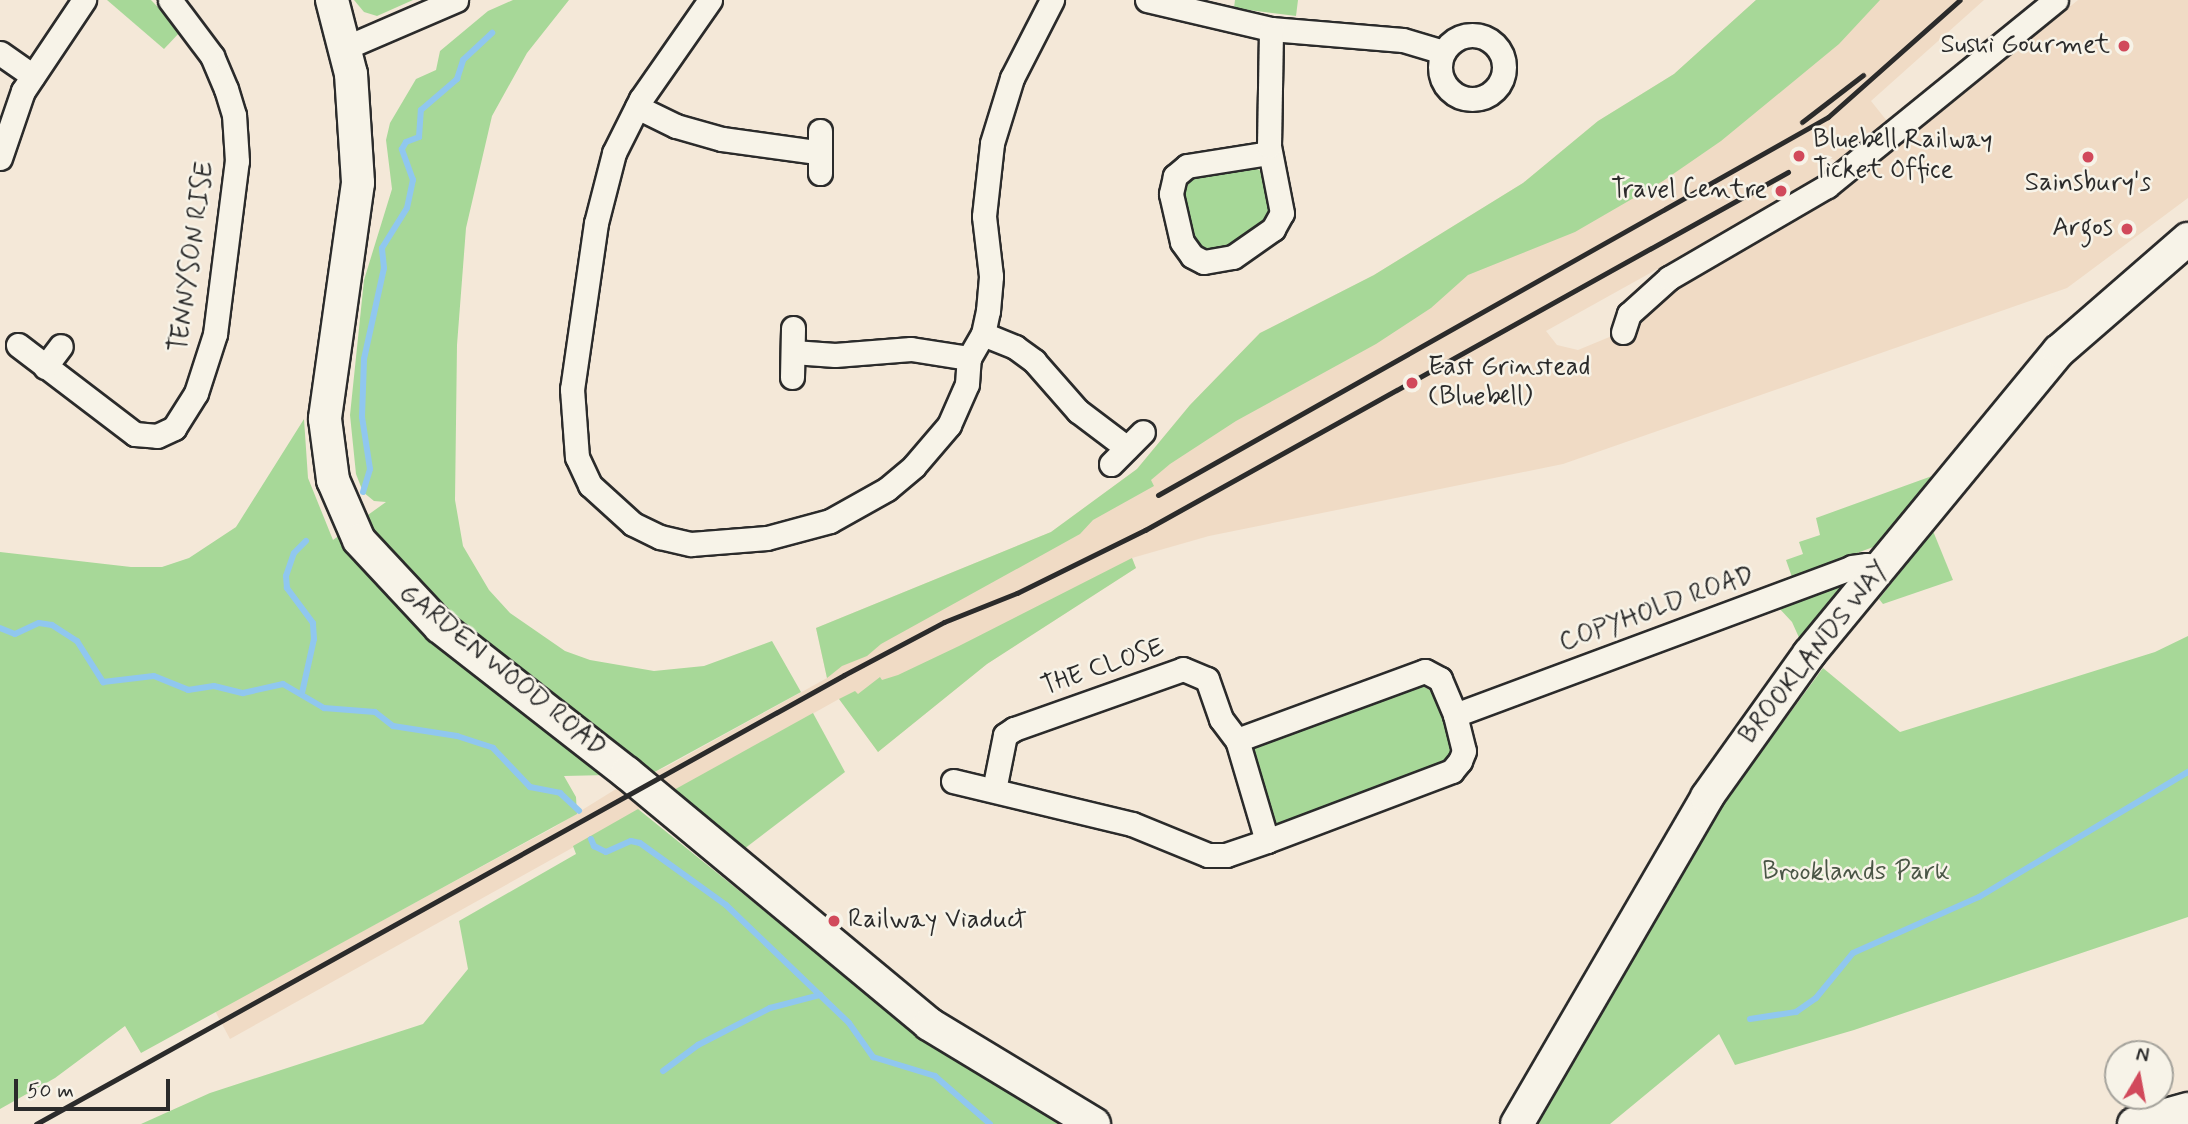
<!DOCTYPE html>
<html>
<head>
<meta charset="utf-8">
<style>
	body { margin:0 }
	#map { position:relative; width:2188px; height:1124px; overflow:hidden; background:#f4e8d8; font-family:Mynerve,sans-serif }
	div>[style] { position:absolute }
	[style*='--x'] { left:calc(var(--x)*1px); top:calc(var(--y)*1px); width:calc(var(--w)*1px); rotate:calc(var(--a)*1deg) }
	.built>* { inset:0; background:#f0dbc5 }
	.green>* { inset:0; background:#a7d898 }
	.stream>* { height:6px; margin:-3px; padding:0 3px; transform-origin:3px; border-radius:3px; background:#90c7ef }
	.roads { filter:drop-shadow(2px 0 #2b2b2b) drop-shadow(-2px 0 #2b2b2b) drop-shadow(0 2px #2b2b2b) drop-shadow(0 -2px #2b2b2b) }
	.street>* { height:23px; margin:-11.5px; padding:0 11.5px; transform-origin:11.5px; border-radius:11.5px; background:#f7f3e8 }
	.street>.ring { margin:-11.5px; padding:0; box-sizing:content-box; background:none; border:23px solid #f7f3e8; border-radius:50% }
	.secondary>* { height:32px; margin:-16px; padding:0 16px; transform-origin:16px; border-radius:16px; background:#f7f3e8 }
	.rail>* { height:5px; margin:-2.5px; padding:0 2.5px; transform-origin:2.5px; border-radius:2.5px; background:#2b2b2b }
	.dots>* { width:19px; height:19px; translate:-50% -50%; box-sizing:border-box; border:4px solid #f7f3e8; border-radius:50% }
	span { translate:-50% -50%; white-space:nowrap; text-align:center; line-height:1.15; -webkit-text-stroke:5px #f7f3e8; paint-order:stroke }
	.poi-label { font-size:26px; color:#2b2b2b }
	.right { translate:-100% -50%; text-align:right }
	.left { translate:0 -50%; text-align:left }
	.street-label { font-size:26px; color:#2b2b2b }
	.park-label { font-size:26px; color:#4a5646 }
	.north { position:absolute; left:2104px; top:1040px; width:70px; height:70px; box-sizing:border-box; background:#f7f3e8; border:2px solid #a5a39c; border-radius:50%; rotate:10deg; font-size:19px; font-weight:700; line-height:28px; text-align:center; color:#2b2b2b }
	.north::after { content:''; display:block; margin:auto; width:24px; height:32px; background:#d1495b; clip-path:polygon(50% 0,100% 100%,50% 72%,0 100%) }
	.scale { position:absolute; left:14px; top:1079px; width:156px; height:32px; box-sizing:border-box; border:4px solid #2b2b2b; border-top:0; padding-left:9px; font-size:21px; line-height:24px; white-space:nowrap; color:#2b2b2b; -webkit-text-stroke:5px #f7f3e8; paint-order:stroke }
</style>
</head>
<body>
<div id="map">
	<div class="built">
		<i style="clip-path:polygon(1756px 0,1984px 0,1871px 101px,1887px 121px,1838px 162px,1830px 158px,1812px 183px,1546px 331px,1557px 345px,1578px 350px,1636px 326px,1672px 290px,1836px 196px,2078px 0,2188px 0,2188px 198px,2067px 288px,1563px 464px,1209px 536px,1132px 558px,1136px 568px,987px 664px,878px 752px,839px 699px,230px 1039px,215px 1011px,553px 828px,616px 789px,666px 767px,827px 678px,816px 628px,1051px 532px,1137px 469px,1190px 405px,1260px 333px,1374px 275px,1523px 183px,1598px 121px,1674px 74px)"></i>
	</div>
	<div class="green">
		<i style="clip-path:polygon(107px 0,151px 0,181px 31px,164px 49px)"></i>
		<i style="clip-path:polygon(354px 0,413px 0,377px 16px,364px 12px)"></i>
		<i style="clip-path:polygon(513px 0,569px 0,527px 53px,492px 116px,466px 228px,457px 345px,455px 500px,463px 546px,489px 590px,510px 613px,565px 651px,590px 660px,654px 671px,704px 666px,772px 641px,801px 692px,651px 774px,564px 776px,576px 797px,577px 814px,141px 1053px,125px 1026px,55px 1078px,0 1109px,0 552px,131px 567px,162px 567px,189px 558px,236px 527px,304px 419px,308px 478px,333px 540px,386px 502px,374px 501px,363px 492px,356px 474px,350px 415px,364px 280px,392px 189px,386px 140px,390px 123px,416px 79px,436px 70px,440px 51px,488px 11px)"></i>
		<i style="clip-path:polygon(1235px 0,1298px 0,1296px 16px,1234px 8px)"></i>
		<i style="clip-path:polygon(1756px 0,1880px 0,1839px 44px,1721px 141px,1663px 181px,1575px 232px,1468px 275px,1431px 308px,1376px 344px,1236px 421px,1170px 464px,1151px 480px,1154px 486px,1093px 520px,1080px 534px,881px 644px,867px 656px,842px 666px,827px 678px,816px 628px,1051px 532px,1137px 469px,1190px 405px,1260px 333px,1374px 275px,1523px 183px,1598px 121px,1674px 74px)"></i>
		<i style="clip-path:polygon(1249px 164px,1264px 173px,1271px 216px,1227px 250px,1209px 252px,1194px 246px,1178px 194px,1184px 175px)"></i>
		<i style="clip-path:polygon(1932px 476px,1876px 546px,1792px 577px,1786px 560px,1803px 554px,1799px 542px,1820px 535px,1816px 518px)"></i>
		<i style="clip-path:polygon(1933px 531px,1953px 580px,1883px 604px,1879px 599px)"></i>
		<i style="clip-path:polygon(1132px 558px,1136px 568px,987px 664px,878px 752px,839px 699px,855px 691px,858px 694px,880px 677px,882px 680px,898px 675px,959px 646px)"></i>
		<i style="clip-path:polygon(1848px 582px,1801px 642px,1792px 622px,1778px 607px)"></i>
		<i style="clip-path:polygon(2188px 636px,2188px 917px,1854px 1030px,1735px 1065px,1719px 1034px,1610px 1124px,1537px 1124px,1721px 807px,1823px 668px,1900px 732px,2155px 652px)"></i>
		<i style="clip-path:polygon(1421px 685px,1438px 695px,1453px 752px,1442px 767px,1279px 824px,1271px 821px,1252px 752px,1256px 745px)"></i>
		<i style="clip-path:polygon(813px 713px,845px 772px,744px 849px,672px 791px)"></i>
		<i style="clip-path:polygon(638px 809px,919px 1036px,1061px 1124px,141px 1124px,210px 1093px,423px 1024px,468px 969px,459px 921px,576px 854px,573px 846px)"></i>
	</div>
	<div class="stream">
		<i style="--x:363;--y:492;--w:24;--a:-73"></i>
		<i style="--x:370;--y:469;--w:53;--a:-98.7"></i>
		<i style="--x:362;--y:417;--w:58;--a:-88"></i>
		<i style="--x:364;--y:359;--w:93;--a:-77.6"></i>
		<i style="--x:384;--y:268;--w:20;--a:-96"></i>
		<i style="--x:382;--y:248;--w:47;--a:-58"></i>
		<i style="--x:407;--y:208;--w:29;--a:-78"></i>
		<i style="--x:413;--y:180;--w:33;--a:-110"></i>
		<i style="--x:402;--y:149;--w:8;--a:-60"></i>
		<i style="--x:406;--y:142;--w:14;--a:-21"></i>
		<i style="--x:419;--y:137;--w:27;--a:-86"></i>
		<i style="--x:421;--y:110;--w:48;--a:-40.7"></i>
		<i style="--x:457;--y:79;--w:20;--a:-72"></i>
		<i style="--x:463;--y:60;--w:40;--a:-43"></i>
		<i style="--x:0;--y:628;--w:16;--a:22"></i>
		<i style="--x:15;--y:634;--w:26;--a:-25"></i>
		<i style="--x:39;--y:623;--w:13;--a:9"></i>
		<i style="--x:52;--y:625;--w:30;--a:33"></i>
		<i style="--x:77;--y:641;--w:49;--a:57.6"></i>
		<i style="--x:103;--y:682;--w:51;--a:-6.7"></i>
		<i style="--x:154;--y:676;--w:37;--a:22"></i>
		<i style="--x:188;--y:690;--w:26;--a:-9"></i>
		<i style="--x:214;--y:686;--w:30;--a:14"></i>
		<i style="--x:243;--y:693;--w:41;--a:-12.7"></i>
		<i style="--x:283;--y:684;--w:48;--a:30.3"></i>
		<i style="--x:324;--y:708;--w:51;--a:4.5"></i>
		<i style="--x:375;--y:712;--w:23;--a:38"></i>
		<i style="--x:393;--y:726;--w:65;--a:8.9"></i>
		<i style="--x:457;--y:736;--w:38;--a:18"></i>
		<i style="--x:493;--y:748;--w:54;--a:46.5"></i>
		<i style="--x:530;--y:787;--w:31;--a:11"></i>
		<i style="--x:560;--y:793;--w:26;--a:43"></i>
		<i style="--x:302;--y:693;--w:55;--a:-77.5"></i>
		<i style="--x:314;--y:639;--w:16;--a:-94"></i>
		<i style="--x:313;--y:623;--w:44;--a:-126.6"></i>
		<i style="--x:287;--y:588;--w:12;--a:-95"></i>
		<i style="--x:286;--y:576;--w:24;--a:-71"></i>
		<i style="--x:294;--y:553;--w:17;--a:-45"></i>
		<i style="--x:591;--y:839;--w:8;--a:67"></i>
		<i style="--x:594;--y:846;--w:13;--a:27"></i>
		<i style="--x:606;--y:852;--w:27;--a:-24"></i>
		<i style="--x:631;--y:841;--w:9;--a:13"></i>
		<i style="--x:640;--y:843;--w:106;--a:35.8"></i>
		<i style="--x:726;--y:905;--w:170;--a:43.8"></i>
		<i style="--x:849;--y:1023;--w:42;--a:54.8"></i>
		<i style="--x:873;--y:1057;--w:65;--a:17"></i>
		<i style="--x:935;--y:1076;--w:73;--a:41.1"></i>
		<i style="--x:1750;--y:1019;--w:47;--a:-8.7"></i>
		<i style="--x:1796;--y:1012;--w:24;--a:-35"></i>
		<i style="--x:1816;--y:998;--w:58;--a:-50.6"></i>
		<i style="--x:1853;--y:953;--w:138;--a:-24"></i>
		<i style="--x:1979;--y:897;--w:244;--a:-30.9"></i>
		<i style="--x:663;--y:1071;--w:44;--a:-36.6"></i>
		<i style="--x:698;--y:1045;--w:81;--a:-27.2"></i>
		<i style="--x:770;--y:1008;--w:52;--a:-14.6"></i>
	</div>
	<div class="roads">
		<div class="street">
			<i style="--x:710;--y:0;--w:121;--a:124.9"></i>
			<i style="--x:641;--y:99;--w:60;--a:116.6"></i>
			<i style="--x:614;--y:153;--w:72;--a:104.4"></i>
			<i style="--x:596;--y:223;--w:168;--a:98.2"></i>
			<i style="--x:572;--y:389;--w:68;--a:85.8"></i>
			<i style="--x:577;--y:457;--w:31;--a:65"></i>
			<i style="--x:590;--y:485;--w:58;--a:42.2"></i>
			<i style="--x:633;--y:524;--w:30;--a:26"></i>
			<i style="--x:660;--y:537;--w:32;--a:13"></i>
			<i style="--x:691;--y:544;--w:76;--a:-4.5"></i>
			<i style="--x:767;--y:538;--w:65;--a:-15.1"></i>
			<i style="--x:830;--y:521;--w:65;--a:-29.3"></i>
			<i style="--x:887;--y:489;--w:35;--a:-40"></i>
			<i style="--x:914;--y:466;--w:54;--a:-49.5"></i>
			<i style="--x:949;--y:425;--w:45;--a:-66.3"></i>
			<i style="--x:967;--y:384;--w:26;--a:-86"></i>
			<i style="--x:969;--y:358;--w:28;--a:-60"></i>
			<i style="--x:983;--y:334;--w:24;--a:-78"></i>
			<i style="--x:988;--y:311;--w:35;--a:-85"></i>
			<i style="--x:991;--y:276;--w:60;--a:-96.7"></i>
			<i style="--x:984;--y:216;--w:73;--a:-83.7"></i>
			<i style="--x:992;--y:143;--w:68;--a:-72.9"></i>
			<i style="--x:1012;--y:78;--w:88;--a:-62.9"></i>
			<i style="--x:1147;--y:0;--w:127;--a:13.2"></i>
			<i style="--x:1271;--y:29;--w:132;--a:4.8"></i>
			<i style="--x:1403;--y:40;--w:42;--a:16.7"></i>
			<i class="ring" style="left:1440px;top:35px;width:41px;height:41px"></i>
			<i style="--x:347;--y:47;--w:119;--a:-23.3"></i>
			<i style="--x:0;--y:53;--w:40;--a:34.9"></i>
			<i style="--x:637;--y:107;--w:43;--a:26"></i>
			<i style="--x:676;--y:126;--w:48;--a:15.8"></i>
			<i style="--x:722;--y:139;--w:96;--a:7.8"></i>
			<i style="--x:820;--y:131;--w:42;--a:90"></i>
			<i style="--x:1269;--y:153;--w:83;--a:171"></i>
			<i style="--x:1187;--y:166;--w:16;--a:140"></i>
			<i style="--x:1175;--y:176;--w:18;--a:103"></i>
			<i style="--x:1171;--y:194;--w:49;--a:77.1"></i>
			<i style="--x:1182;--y:242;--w:17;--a:54"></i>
			<i style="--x:1192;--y:256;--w:13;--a:27"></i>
			<i style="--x:1204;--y:262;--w:29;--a:-10"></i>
			<i style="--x:1233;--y:257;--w:49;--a:-35"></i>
			<i style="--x:1273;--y:229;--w:18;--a:-61"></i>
			<i style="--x:1282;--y:213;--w:68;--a:-101"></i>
			<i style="--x:1269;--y:146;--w:117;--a:-89"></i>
			<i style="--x:0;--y:158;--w:71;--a:-71.1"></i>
			<i style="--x:23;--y:91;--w:110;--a:-56.2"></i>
			<i style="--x:1623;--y:332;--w:19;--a:-72"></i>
			<i style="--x:1629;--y:314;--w:54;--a:-42"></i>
			<i style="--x:1669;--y:278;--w:183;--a:-30.2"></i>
			<i style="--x:1827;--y:186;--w:295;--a:-39.1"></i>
			<i style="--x:983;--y:334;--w:35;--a:22"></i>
			<i style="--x:1015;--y:347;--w:24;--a:36"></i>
			<i style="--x:1034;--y:361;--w:67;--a:48.7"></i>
			<i style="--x:1078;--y:411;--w:61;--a:37.1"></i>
			<i style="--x:18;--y:345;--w:147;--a:37.3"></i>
			<i style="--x:135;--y:434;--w:22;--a:5"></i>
			<i style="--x:157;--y:436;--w:19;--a:-25"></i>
			<i style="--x:174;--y:428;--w:41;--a:-57.8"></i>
			<i style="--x:196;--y:393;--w:62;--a:-72.1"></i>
			<i style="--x:215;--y:334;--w:174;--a:-82.8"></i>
			<i style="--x:237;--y:161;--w:46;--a:-93.7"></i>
			<i style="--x:234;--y:115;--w:27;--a:-107"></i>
			<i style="--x:226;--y:89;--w:36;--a:-113"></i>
			<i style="--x:212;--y:56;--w:70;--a:-126.9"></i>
			<i style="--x:793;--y:352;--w:42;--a:4.1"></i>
			<i style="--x:835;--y:355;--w:76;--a:-4.5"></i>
			<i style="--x:911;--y:349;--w:59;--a:8.8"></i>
			<i style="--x:45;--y:367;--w:26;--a:-53"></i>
			<i style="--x:792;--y:377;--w:49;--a:-88.8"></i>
			<i style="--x:1111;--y:464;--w:45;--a:-45"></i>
			<i style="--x:1425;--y:671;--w:17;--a:28"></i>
			<i style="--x:1440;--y:679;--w:39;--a:67"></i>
			<i style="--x:1455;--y:715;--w:37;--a:76"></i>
			<i style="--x:1464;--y:751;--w:11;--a:112"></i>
			<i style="--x:1460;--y:761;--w:13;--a:129"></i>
			<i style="--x:1452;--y:771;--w:198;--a:159.3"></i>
			<i style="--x:1267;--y:841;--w:105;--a:-106.5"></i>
			<i style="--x:1237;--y:740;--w:200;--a:-20.2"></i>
			<i style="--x:1455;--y:715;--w:424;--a:-20.4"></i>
			<i style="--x:1852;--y:567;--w:15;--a:-8"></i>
			<i style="--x:1867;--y:565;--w:12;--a:35"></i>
			<i style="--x:953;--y:781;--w:184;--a:13.5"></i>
			<i style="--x:1132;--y:824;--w:82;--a:22.2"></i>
			<i style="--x:1208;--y:855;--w:18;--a:0"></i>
			<i style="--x:1226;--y:855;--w:43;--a:-18.9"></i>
			<i style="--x:994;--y:790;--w:56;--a:-78.7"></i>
			<i style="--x:1005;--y:735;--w:11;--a:-34"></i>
			<i style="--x:1014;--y:729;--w:179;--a:-19.5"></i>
			<i style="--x:1183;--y:669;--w:26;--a:23"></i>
			<i style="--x:1207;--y:679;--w:42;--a:70.7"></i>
			<i style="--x:1221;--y:719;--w:26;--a:53"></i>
		</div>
		<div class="secondary">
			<i style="--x:332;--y:0;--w:76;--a:75.6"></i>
			<i style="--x:351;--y:74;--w:109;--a:86.3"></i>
			<i style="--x:358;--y:183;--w:238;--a:98"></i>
			<i style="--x:325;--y:419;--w:62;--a:82.5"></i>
			<i style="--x:333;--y:480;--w:65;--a:66.6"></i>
			<i style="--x:359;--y:540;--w:119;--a:47"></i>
			<i style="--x:440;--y:627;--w:237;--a:38"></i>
			<i style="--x:627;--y:773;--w:393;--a:39.7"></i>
			<i style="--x:929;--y:1024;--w:193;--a:31.2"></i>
			<i style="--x:1517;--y:1124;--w:378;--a:-59.8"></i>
			<i style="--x:1707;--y:797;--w:176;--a:-54.5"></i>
			<i style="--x:1809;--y:654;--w:393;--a:-50.5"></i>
			<i style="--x:2059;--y:351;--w:171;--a:-41"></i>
			<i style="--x:2134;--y:1124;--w:56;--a:-15.5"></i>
		</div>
	</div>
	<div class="rail">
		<i style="--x:1802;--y:122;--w:77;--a:-37.6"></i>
		<i style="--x:1158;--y:495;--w:769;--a:-29.43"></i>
		<i style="--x:1828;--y:117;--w:176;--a:-41.6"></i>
		<i style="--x:36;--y:1124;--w:924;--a:-29.06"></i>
		<i style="--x:844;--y:675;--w:113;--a:-27.9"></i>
		<i style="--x:944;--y:622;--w:79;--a:-21.7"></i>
		<i style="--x:1017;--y:593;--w:143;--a:-26.2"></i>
		<i style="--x:1145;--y:530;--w:736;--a:-29.11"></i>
	</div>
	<div class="dots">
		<i style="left:2124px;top:46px;background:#d1495b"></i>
		<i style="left:1799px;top:156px;background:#d1495b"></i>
		<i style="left:2088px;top:157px;background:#d1495b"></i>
		<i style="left:1781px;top:191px;background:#d1495b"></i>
		<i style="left:2127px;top:229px;background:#d1495b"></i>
		<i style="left:1412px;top:383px;background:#d1495b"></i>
		<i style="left:834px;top:921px;background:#d1495b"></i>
	</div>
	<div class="poi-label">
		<span class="right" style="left:2110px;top:46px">Sushi Gourmet</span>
		<span class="left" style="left:1813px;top:156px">Bluebell Railway<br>Ticket Office</span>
		<span style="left:2088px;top:184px">Sainsbury's</span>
		<span class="right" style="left:1767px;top:191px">Travel Centre</span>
		<span class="right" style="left:2113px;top:229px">Argos</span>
		<span class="left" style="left:1428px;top:383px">East Grinstead<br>(Bluebell)</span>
		<span class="left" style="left:848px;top:921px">Railway Viaduct</span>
	</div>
	<div class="street-label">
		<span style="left:193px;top:257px;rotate:-82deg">TENNYSON RISE</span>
		<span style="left:1657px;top:610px;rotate:-20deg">COPYHOLD ROAD</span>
		<span style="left:1815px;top:653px;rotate:-52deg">BROOKLANDS WAY</span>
		<span style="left:1103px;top:668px;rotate:-19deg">THE CLOSE</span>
		<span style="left:502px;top:671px;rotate:39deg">GARDEN WOOD ROAD</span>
	</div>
	<div class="park-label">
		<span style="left:1856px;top:873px">Brooklands Park</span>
	</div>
	<div class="north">N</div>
	<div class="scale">50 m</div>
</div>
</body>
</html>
